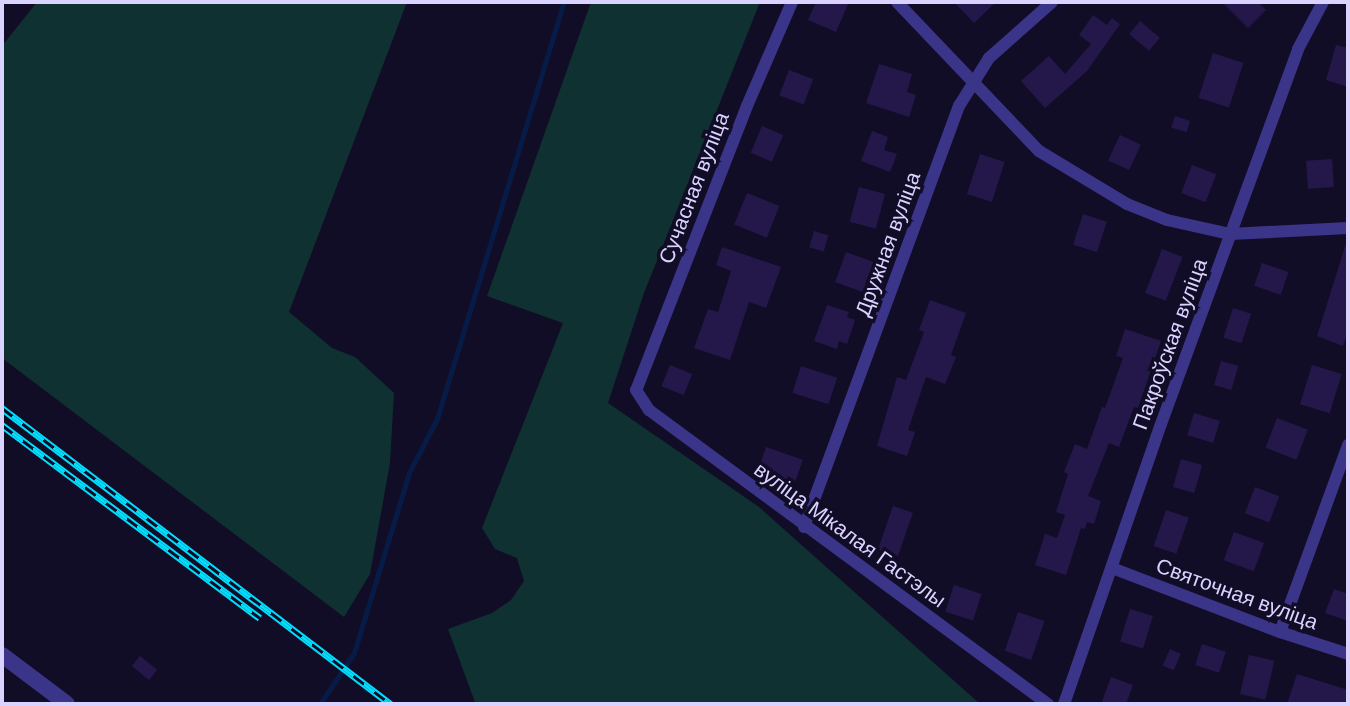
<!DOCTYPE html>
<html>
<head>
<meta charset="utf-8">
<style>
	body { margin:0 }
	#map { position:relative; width:1350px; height:706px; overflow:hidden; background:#120d27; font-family:"DM Sans",sans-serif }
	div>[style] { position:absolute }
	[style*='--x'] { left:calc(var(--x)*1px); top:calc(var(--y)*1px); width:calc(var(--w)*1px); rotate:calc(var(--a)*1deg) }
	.green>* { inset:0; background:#103131 }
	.stream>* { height:4.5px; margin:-2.25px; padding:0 2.25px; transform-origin:2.25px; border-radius:2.25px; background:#061c47 }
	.building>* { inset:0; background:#231849; transform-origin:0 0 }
	.minor>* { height:12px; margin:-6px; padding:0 6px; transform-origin:6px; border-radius:6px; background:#3b3589 }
	.tertiary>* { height:16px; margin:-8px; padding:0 8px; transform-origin:8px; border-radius:8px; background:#3b3589 }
	.rail>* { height:7px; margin-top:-3.5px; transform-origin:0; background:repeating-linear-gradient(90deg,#120d27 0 13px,#00defe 0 26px); box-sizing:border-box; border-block:2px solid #00defe }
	span { translate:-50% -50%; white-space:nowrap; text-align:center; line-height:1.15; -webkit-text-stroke:7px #120d27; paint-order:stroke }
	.street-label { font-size:21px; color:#dad3ff }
	.frame { position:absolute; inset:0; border:4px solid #dad3ff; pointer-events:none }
</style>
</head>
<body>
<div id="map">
	<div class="green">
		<i style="clip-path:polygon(37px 2px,407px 2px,289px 312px,332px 348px,355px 357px,394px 393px,390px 463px,370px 574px,344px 617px,2px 358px,2px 46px)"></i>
		<i style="clip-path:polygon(591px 2px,760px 2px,644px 293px,608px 403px,759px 507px,980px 704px,475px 702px,448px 629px,492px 613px,511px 600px,524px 581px,517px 558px,495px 549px,482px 528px,563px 323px,487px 296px)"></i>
	</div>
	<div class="stream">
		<i style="--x:320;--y:704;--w:61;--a:-56.3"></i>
		<i style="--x:354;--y:653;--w:188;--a:-73"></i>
		<i style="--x:409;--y:473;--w:61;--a:-62.6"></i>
		<i style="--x:437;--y:419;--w:436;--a:-73.1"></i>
	</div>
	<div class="building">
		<i style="clip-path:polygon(816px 2px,849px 2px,836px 32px,808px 20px)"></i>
		<i style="clip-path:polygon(954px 2px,996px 2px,974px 23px)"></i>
		<i style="clip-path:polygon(1222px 2px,1258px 2px,1266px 10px,1248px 28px)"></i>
		<i style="clip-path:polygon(1093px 15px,1107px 25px,1112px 18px,1120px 24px,1087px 71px,1045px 108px,1021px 81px,1049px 56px,1065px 74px,1091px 44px,1079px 35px)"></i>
		<i style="left:1140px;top:21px;width:26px;height:17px;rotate:40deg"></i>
		<i style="clip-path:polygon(1336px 45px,1348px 48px,1348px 87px,1326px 80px)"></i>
		<i style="left:1213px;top:53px;width:32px;height:47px;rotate:18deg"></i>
		<i style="clip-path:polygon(879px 64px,912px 74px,907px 92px,916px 95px,909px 117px,866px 103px)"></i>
		<i style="left:789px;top:70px;width:26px;height:27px;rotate:21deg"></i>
		<i style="left:1175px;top:116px;width:16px;height:12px;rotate:18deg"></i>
		<i style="left:762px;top:126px;width:23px;height:29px;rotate:23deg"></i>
		<i style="clip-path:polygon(872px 131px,888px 137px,884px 150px,897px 154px,890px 172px,861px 161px)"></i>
		<i style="left:1120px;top:135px;width:23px;height:28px;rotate:25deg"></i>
		<i style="left:980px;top:154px;width:26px;height:42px;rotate:18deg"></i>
		<i style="left:1332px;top:159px;width:28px;height:26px;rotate:86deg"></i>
		<i style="left:1192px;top:165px;width:26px;height:30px;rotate:21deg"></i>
		<i style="left:859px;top:187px;width:27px;height:36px;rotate:15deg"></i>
		<i style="left:747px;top:193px;width:35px;height:34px;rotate:22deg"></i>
		<i style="left:1083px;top:214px;width:25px;height:32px;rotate:18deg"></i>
		<i style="left:814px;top:231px;width:15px;height:17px;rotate:16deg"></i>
		<i style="clip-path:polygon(1347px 240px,1348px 331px,1343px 346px,1317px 336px)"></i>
		<i style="clip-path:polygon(722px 247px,781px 267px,766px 308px,749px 302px,730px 360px,694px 348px,708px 309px,718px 312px,731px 271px,716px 265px)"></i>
		<i style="left:1162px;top:249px;width:22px;height:47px;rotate:21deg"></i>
		<i style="left:846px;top:252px;width:30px;height:32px;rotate:20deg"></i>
		<i style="left:1262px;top:263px;width:28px;height:24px;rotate:19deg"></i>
		<i style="clip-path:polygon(930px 300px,966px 313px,951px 355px,956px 357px,945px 384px,926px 377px,908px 430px,915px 432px,907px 456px,877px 446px,897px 377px,906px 380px,924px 332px,919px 330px)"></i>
		<i style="clip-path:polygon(827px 305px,849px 312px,847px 317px,855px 320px,847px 344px,839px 341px,837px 349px,814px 341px)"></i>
		<i style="left:1233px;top:308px;width:19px;height:31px;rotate:18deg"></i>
		<i style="clip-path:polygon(1125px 329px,1161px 341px,1138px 408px,1134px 407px,1119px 447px,1109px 443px,1088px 496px,1101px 501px,1094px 524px,1087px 522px,1085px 529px,1081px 528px,1066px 575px,1035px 565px,1045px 534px,1057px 538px,1065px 515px,1056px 512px,1068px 474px,1064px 472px,1075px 444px,1087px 449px,1102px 407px,1105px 408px,1123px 358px,1116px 356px)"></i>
		<i style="left:1221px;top:361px;width:18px;height:25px;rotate:16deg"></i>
		<i style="left:670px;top:365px;width:24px;height:23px;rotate:22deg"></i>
		<i style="left:1312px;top:365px;width:31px;height:41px;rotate:17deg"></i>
		<i style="left:801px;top:366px;width:38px;height:28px;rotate:18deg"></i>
		<i style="left:1194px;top:413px;width:27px;height:23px;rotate:17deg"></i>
		<i style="left:1277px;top:418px;width:33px;height:32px;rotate:21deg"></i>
		<i style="left:766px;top:447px;width:39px;height:25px;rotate:19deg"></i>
		<i style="left:1181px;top:459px;width:22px;height:29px;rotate:16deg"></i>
		<i style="left:1255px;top:487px;width:26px;height:28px;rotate:21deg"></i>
		<i style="left:893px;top:506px;width:21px;height:46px;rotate:19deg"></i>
		<i style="left:1166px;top:510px;width:24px;height:38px;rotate:19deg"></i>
		<i style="left:1234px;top:532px;width:32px;height:30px;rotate:20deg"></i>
		<i style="left:954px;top:585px;width:29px;height:28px;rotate:18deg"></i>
		<i style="clip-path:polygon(1334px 589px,1348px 594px,1348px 621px,1325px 613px)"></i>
		<i style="left:1130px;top:609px;width:24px;height:34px;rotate:17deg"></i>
		<i style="left:1018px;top:612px;width:28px;height:41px;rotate:19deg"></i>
		<i style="left:1202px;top:644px;width:25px;height:22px;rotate:18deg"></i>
		<i style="left:1170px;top:649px;width:12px;height:18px;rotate:24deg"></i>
		<i style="left:1249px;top:655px;width:26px;height:40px;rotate:13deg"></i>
		<i style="left:140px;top:656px;width:22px;height:13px;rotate:39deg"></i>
		<i style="clip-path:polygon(1297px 674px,1348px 690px,1348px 704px,1287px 704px)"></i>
		<i style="clip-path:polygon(1111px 677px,1133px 685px,1126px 704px,1101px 704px)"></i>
	</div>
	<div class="minor">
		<i style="--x:792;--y:2;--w:113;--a:113.4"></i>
		<i style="--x:747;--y:106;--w:305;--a:111.3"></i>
		<i style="--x:636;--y:390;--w:24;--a:57"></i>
		<i style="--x:649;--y:410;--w:496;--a:36.4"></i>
		<i style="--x:897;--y:2;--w:206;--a:46.4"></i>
		<i style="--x:1039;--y:151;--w:103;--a:31.1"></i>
		<i style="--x:1127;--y:204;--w:43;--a:21.8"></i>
		<i style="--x:1167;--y:220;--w:65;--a:12.5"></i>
		<i style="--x:1230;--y:234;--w:118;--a:-2.9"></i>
		<i style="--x:804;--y:527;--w:449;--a:-69.8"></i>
		<i style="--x:959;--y:106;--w:57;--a:-58"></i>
		<i style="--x:989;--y:58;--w:84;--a:-41.6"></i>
		<i style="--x:1112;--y:568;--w:180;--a:20.9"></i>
		<i style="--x:1280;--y:632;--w:71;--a:17.9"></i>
		<i style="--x:1280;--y:632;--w:199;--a:-70"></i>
		<i style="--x:1064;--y:704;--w:296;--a:-70.9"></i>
		<i style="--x:1161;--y:424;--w:399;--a:-69.9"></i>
		<i style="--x:1298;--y:49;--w:53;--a:-62"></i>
	</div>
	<div class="tertiary">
		<i style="--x:2;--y:655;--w:81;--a:37"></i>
	</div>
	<div class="rail">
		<i style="--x:2;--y:408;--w:489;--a:37.3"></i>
		<i style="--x:2;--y:425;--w:322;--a:36.8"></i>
	</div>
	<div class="street-label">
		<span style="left:694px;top:188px;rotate:-69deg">Сучасная вуліца</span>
		<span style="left:888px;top:244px;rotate:-70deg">Дружная вуліца</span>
		<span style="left:1170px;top:344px;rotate:-70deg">Пакроўская вуліца</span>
		<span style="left:850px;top:535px;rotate:36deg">вуліца Мікалая Гастэлы</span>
		<span style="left:1237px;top:594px;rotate:20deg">Святочная вуліца</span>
	</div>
	<div class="frame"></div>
</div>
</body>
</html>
